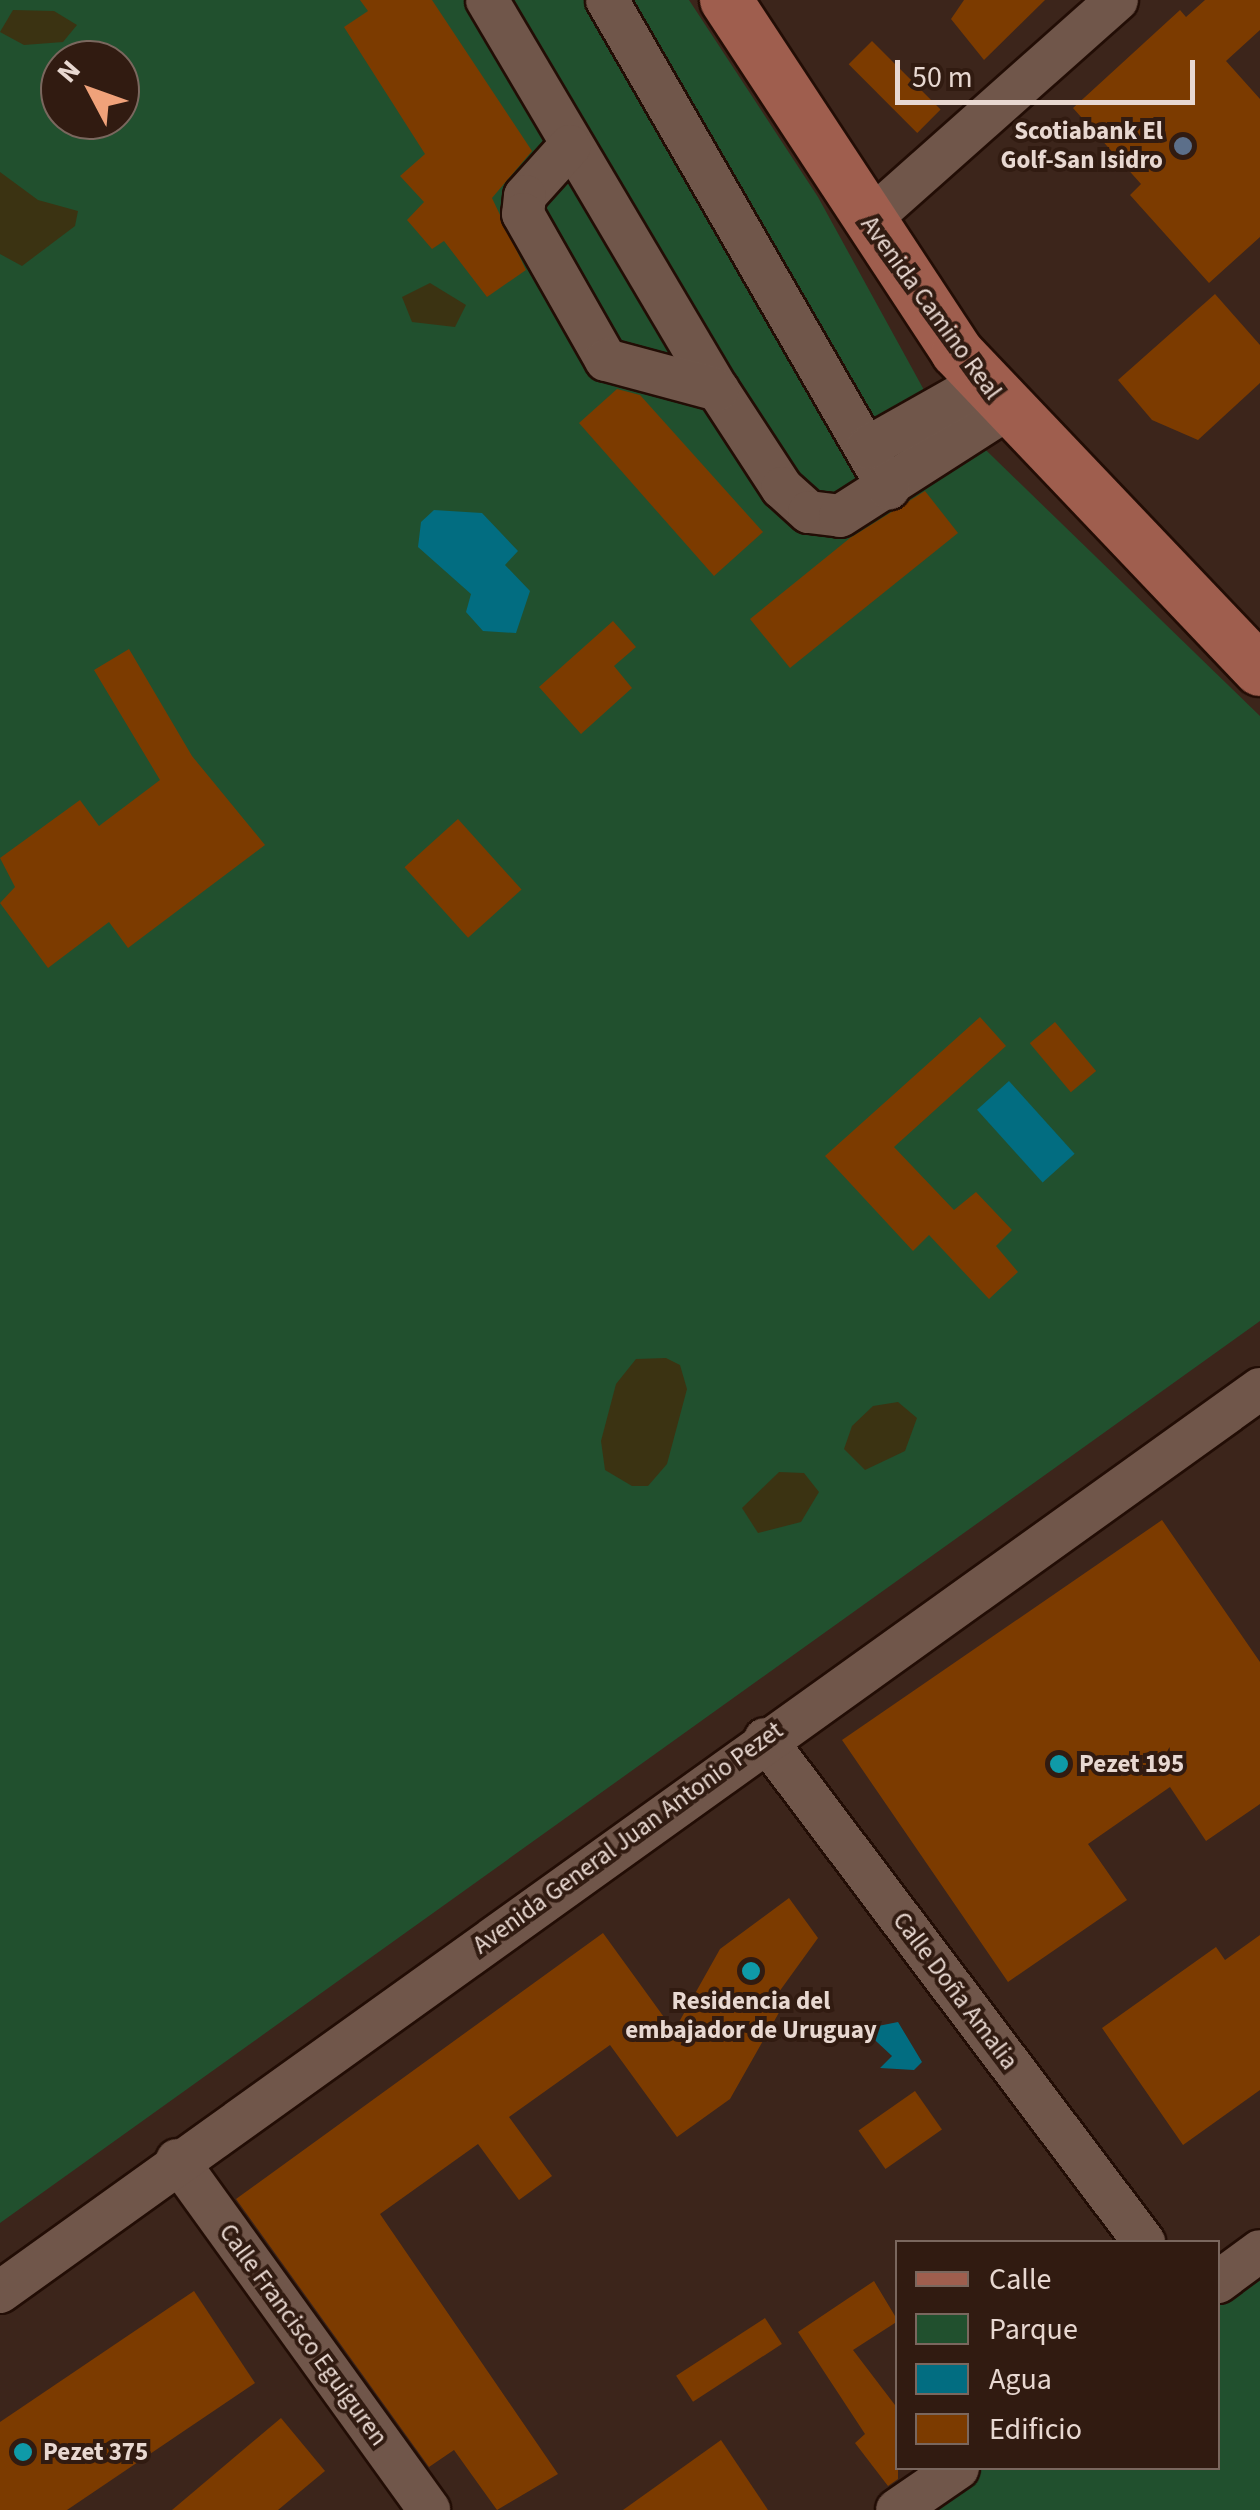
<!DOCTYPE html>
<html>
<head>
<meta charset="utf-8">
<style>
	body { margin:0 }
	#map { position:relative; width:1260px; height:2510px; overflow:hidden; background:#3c251b; font-family:"Source Sans 3",sans-serif }
	div>[style] { position:absolute }
	[style*='--x'] { left:calc(var(--x)*1px); top:calc(var(--y)*1px); width:calc(var(--w)*1px); rotate:calc(var(--a)*1deg) }
	.green>* { inset:0; background:#21502e }
	.sand>* { inset:0; background:#3b3312 }
	.water>* { inset:0; background:#026d81; transform-origin:0 0 }
	.building>* { inset:0; background:#7c3b00; transform-origin:0 0 }
	.roads { filter:drop-shadow(2px 0 #220d05) drop-shadow(-2px 0 #220d05) drop-shadow(0 2px #220d05) drop-shadow(0 -2px #220d05) }
	.minor>* { height:42px; margin:-21px; padding:0 21px; transform-origin:21px; border-radius:21px; background:#70564a }
	.major>* { height:52px; margin:-26px; padding:0 26px; transform-origin:26px; border-radius:26px; background:#9f5e4e }
	.dots>* { width:28px; height:28px; translate:-50% -50%; box-sizing:border-box; border:5px solid #311b11; border-radius:50% }
	span { translate:-50% -50%; white-space:nowrap; text-align:center; line-height:1.15; -webkit-text-stroke:8px #311b11; paint-order:stroke }
	.poi-label { font-size:25px; color:#e8d8d1; font-weight:700 }
	.right { translate:-100% -50%; text-align:right }
	.left { translate:0 -50%; text-align:left }
	.street-label { font-size:25px; color:#e8d8d1 }
	.legend { position:absolute; left:895px; top:2240px; width:325px; height:230px; box-sizing:border-box; background:#311b11; border:2px solid #7a675e; margin:0; padding:12px 18px; list-style:none; font-size:30px; color:#e8d8d1 }
	.legend li { display:flex; align-items:center; gap:20px; height:50px }
	.legend b { width:50px; border:2px solid #7a675e }
	.north { position:absolute; left:40px; top:40px; width:100px; height:100px; box-sizing:border-box; background:#311b11; border:2px solid #7a675e; border-radius:50%; rotate:311deg; font-size:28px; font-weight:700; line-height:40px; text-align:center; color:#e8d8d1 }
	.north::after { content:''; display:block; margin:auto; width:35px; height:45px; background:#f0a27a; clip-path:polygon(50% 0,100% 100%,50% 72%,0 100%) }
	.scale { position:absolute; left:895px; top:60px; width:300px; height:45px; box-sizing:border-box; border:5px solid #e8d8d1; border-top:0; padding-left:12px; font-size:30px; line-height:35px; white-space:nowrap; color:#e8d8d1; -webkit-text-stroke:8px #311b11; paint-order:stroke }
</style>
</head>
<body>
<div id="map">
	<div class="green">
		<i style="clip-path:polygon(evenodd,0 0,689px 0,818px 197px,924px 390px,1260px 716px,1260px 1321px,0 2223px,0 0,60px 60px,120px 60px,120px 120px,60px 120px,60px 60px)"></i>
		<i style="clip-path:polygon(1260px 2268px,1260px 2510px,924px 2510px,983px 2468px,1218px 2468px,1218px 2299px)"></i>
	</div>
	<div class="sand">
		<i style="clip-path:polygon(13px 10px,54px 11px,77px 25px,63px 42px,24px 45px,0 32px)"></i>
		<i style="clip-path:polygon(0 172px,38px 200px,78px 211px,75px 226px,22px 266px,0 254px)"></i>
		<i style="clip-path:polygon(430px 283px,466px 305px,455px 327px,412px 322px,402px 297px)"></i>
		<i style="clip-path:polygon(666px 1358px,680px 1365px,687px 1389px,667px 1464px,648px 1486px,632px 1486px,605px 1470px,601px 1441px,616px 1384px,636px 1359px)"></i>
		<i style="clip-path:polygon(898px 1402px,917px 1418px,905px 1451px,865px 1470px,844px 1449px,852px 1426px,873px 1406px)"></i>
		<i style="clip-path:polygon(779px 1472px,804px 1473px,819px 1492px,801px 1522px,758px 1533px,742px 1508px)"></i>
	</div>
	<div class="water">
		<i style="clip-path:polygon(434px 510px,482px 513px,518px 551px,505px 565px,530px 591px,516px 633px,483px 631px,466px 612px,471px 594px,418px 547px,421px 522px)"></i>
		<i style="left:1009px;top:1081px;width:98px;height:43px;rotate:48deg"></i>
		<i style="clip-path:polygon(898px 2022px,922px 2062px,914px 2070px,880px 2068px,892px 2056px,863px 2029px)"></i>
	</div>
	<div class="building">
		<i style="clip-path:polygon(360px 0,432px 0,532px 151px,492px 198px,526px 270px,487px 297px,444px 241px,432px 249px,407px 220px,424px 202px,400px 176px,425px 154px,344px 27px,368px 11px)"></i>
		<i style="clip-path:polygon(964px 0,1045px 0,984px 60px,951px 19px)"></i>
		<i style="clip-path:polygon(1205px 0,1260px 0,1260px 30px,1226px 61px,1260px 99px,1260px 237px,1209px 283px,1130px 195px,1141px 184px,1073px 108px,1180px 10px,1186px 17px)"></i>
		<i style="left:872px;top:41px;width:97px;height:33px;rotate:45deg"></i>
		<i style="clip-path:polygon(1215px 294px,1260px 345px,1260px 383px,1198px 440px,1152px 420px,1118px 380px)"></i>
		<i style="clip-path:polygon(617px 389px,640px 395px,763px 532px,714px 576px,579px 423px)"></i>
		<i style="clip-path:polygon(925px 491px,958px 533px,790px 668px,750px 619px,850px 538px)"></i>
		<i style="clip-path:polygon(613px 621px,636px 647px,614px 666px,632px 688px,581px 734px,539px 687px)"></i>
		<i style="clip-path:polygon(129px 649px,192px 756px,265px 845px,128px 948px,109px 922px,48px 968px,0 903px,15px 887px,0 858px,80px 800px,99px 826px,160px 780px,94px 670px)"></i>
		<i style="left:458px;top:819px;width:95px;height:72px;rotate:48deg"></i>
		<i style="clip-path:polygon(980px 1017px,1006px 1046px,894px 1147px,954px 1210px,976px 1192px,1012px 1230px,996px 1246px,1018px 1272px,989px 1299px,929px 1235px,913px 1251px,825px 1156px)"></i>
		<i style="left:1055px;top:1022px;width:64px;height:33px;rotate:50deg"></i>
		<i style="clip-path:polygon(1162px 1520px,1260px 1662px,1260px 1804px,1206px 1841px,1170px 1787px,1088px 1844px,1127px 1900px,1008px 1982px,842px 1740px)"></i>
		<i style="clip-path:polygon(789px 1898px,818px 1938px,779px 1992px,785px 2002px,730px 2099px,677px 2137px,610px 2045px,509px 2117px,552px 2176px,519px 2200px,478px 2144px,380px 2214px,558px 2474px,497px 2510px,454px 2450px,429px 2467px,236px 2199px,603px 1933px,674px 2031px,720px 1949px)"></i>
		<i style="clip-path:polygon(1260px 1935px,1260px 2090px,1183px 2145px,1102px 2028px,1216px 1947px,1225px 1960px)"></i>
		<i style="left:915px;top:2091px;width:47px;height:69px;rotate:55deg"></i>
		<i style="clip-path:polygon(874px 2281px,898px 2321px,853px 2350px,898px 2409px,898px 2479px,888px 2486px,855px 2443px,865px 2434px,798px 2332px)"></i>
		<i style="clip-path:polygon(194px 2291px,255px 2383px,67px 2510px,0 2510px,0 2422px)"></i>
		<i style="left:765px;top:2318px;width:31px;height:106px;rotate:57deg"></i>
		<i style="clip-path:polygon(281px 2418px,325px 2471px,278px 2510px,172px 2510px)"></i>
		<i style="clip-path:polygon(721px 2440px,768px 2510px,623px 2510px)"></i>
	</div>
	<div class="roads">
		<div class="minor">
			<i style="--x:487;--y:0;--w:453;--a:59.4"></i>
			<i style="--x:718;--y:390;--w:117;--a:56.9"></i>
			<i style="--x:782;--y:488;--w:36;--a:42"></i>
			<i style="--x:809;--y:512;--w:31;--a:7"></i>
			<i style="--x:840;--y:516;--w:197;--a:-32.6"></i>
			<i style="--x:607;--y:0;--w:564;--a:60.03"></i>
			<i style="--x:570;--y:146;--w:67;--a:132"></i>
			<i style="--x:525;--y:196;--w:18;--a:96"></i>
			<i style="--x:523;--y:214;--w:168;--a:60.4"></i>
			<i style="--x:606;--y:360;--w:116;--a:15"></i>
			<i style="--x:868;--y:221;--w:333;--a:-41.6"></i>
			<i style="--x:867;--y:448;--w:132;--a:-29.5"></i>
			<i style="--x:765;--y:1739;--w:630;--a:53"></i>
			<i style="--x:177;--y:2160;--w:431;--a:54.2"></i>
			<i style="--x:1218;--y:2282;--w:52;--a:-36.4"></i>
			<i style="--x:0;--y:2292;--w:1550;--a:-35.63"></i>
			<i style="--x:897;--y:2510;--w:74;--a:-34.5"></i>
		</div>
		<div class="major">
			<i style="--x:726;--y:0;--w:421;--a:56.7"></i>
			<i style="--x:957;--y:352;--w:439;--a:46.4"></i>
		</div>
	</div>
	<div class="dots">
		<i style="left:1183px;top:146px;background:#5c6f8a"></i>
		<i style="left:1059px;top:1764px;background:#0f9aa8"></i>
		<i style="left:751px;top:1971px;background:#0f9aa8"></i>
		<i style="left:23px;top:2452px;background:#0f9aa8"></i>
	</div>
	<div class="poi-label">
		<span class="right" style="left:1163px;top:146px">Scotiabank El<br>Golf-San Isidro</span>
		<span class="left" style="left:1079px;top:1764px">Pezet 195</span>
		<span style="left:751px;top:2016px">Residencia del<br>embajador de Uruguay</span>
		<span class="left" style="left:43px;top:2452px">Pezet 375</span>
	</div>
	<div class="street-label">
		<span style="left:931px;top:308px;rotate:54deg">Avenida Camino Real</span>
		<span style="left:628px;top:1838px;rotate:-36deg">Avenida General Juan Antonio Pezet</span>
		<span style="left:955px;top:1991px;rotate:53deg">Calle Doña Amalia</span>
		<span style="left:303px;top:2335px;rotate:54deg">Calle Francisco Eguiguren</span>
	</div>
	<ul class="legend">
	<li><b style="height:12px;background:#9f5e4e"></b>Calle</li>
	<li><b style="height:28px;background:#21502e"></b>Parque</li>
	<li><b style="height:28px;background:#026d81"></b>Agua</li>
	<li><b style="height:28px;background:#7c3b00"></b>Edificio</li>
	</ul>
	<div class="north">N</div>
	<div class="scale">50 m</div>
</div>
</body>
</html>
